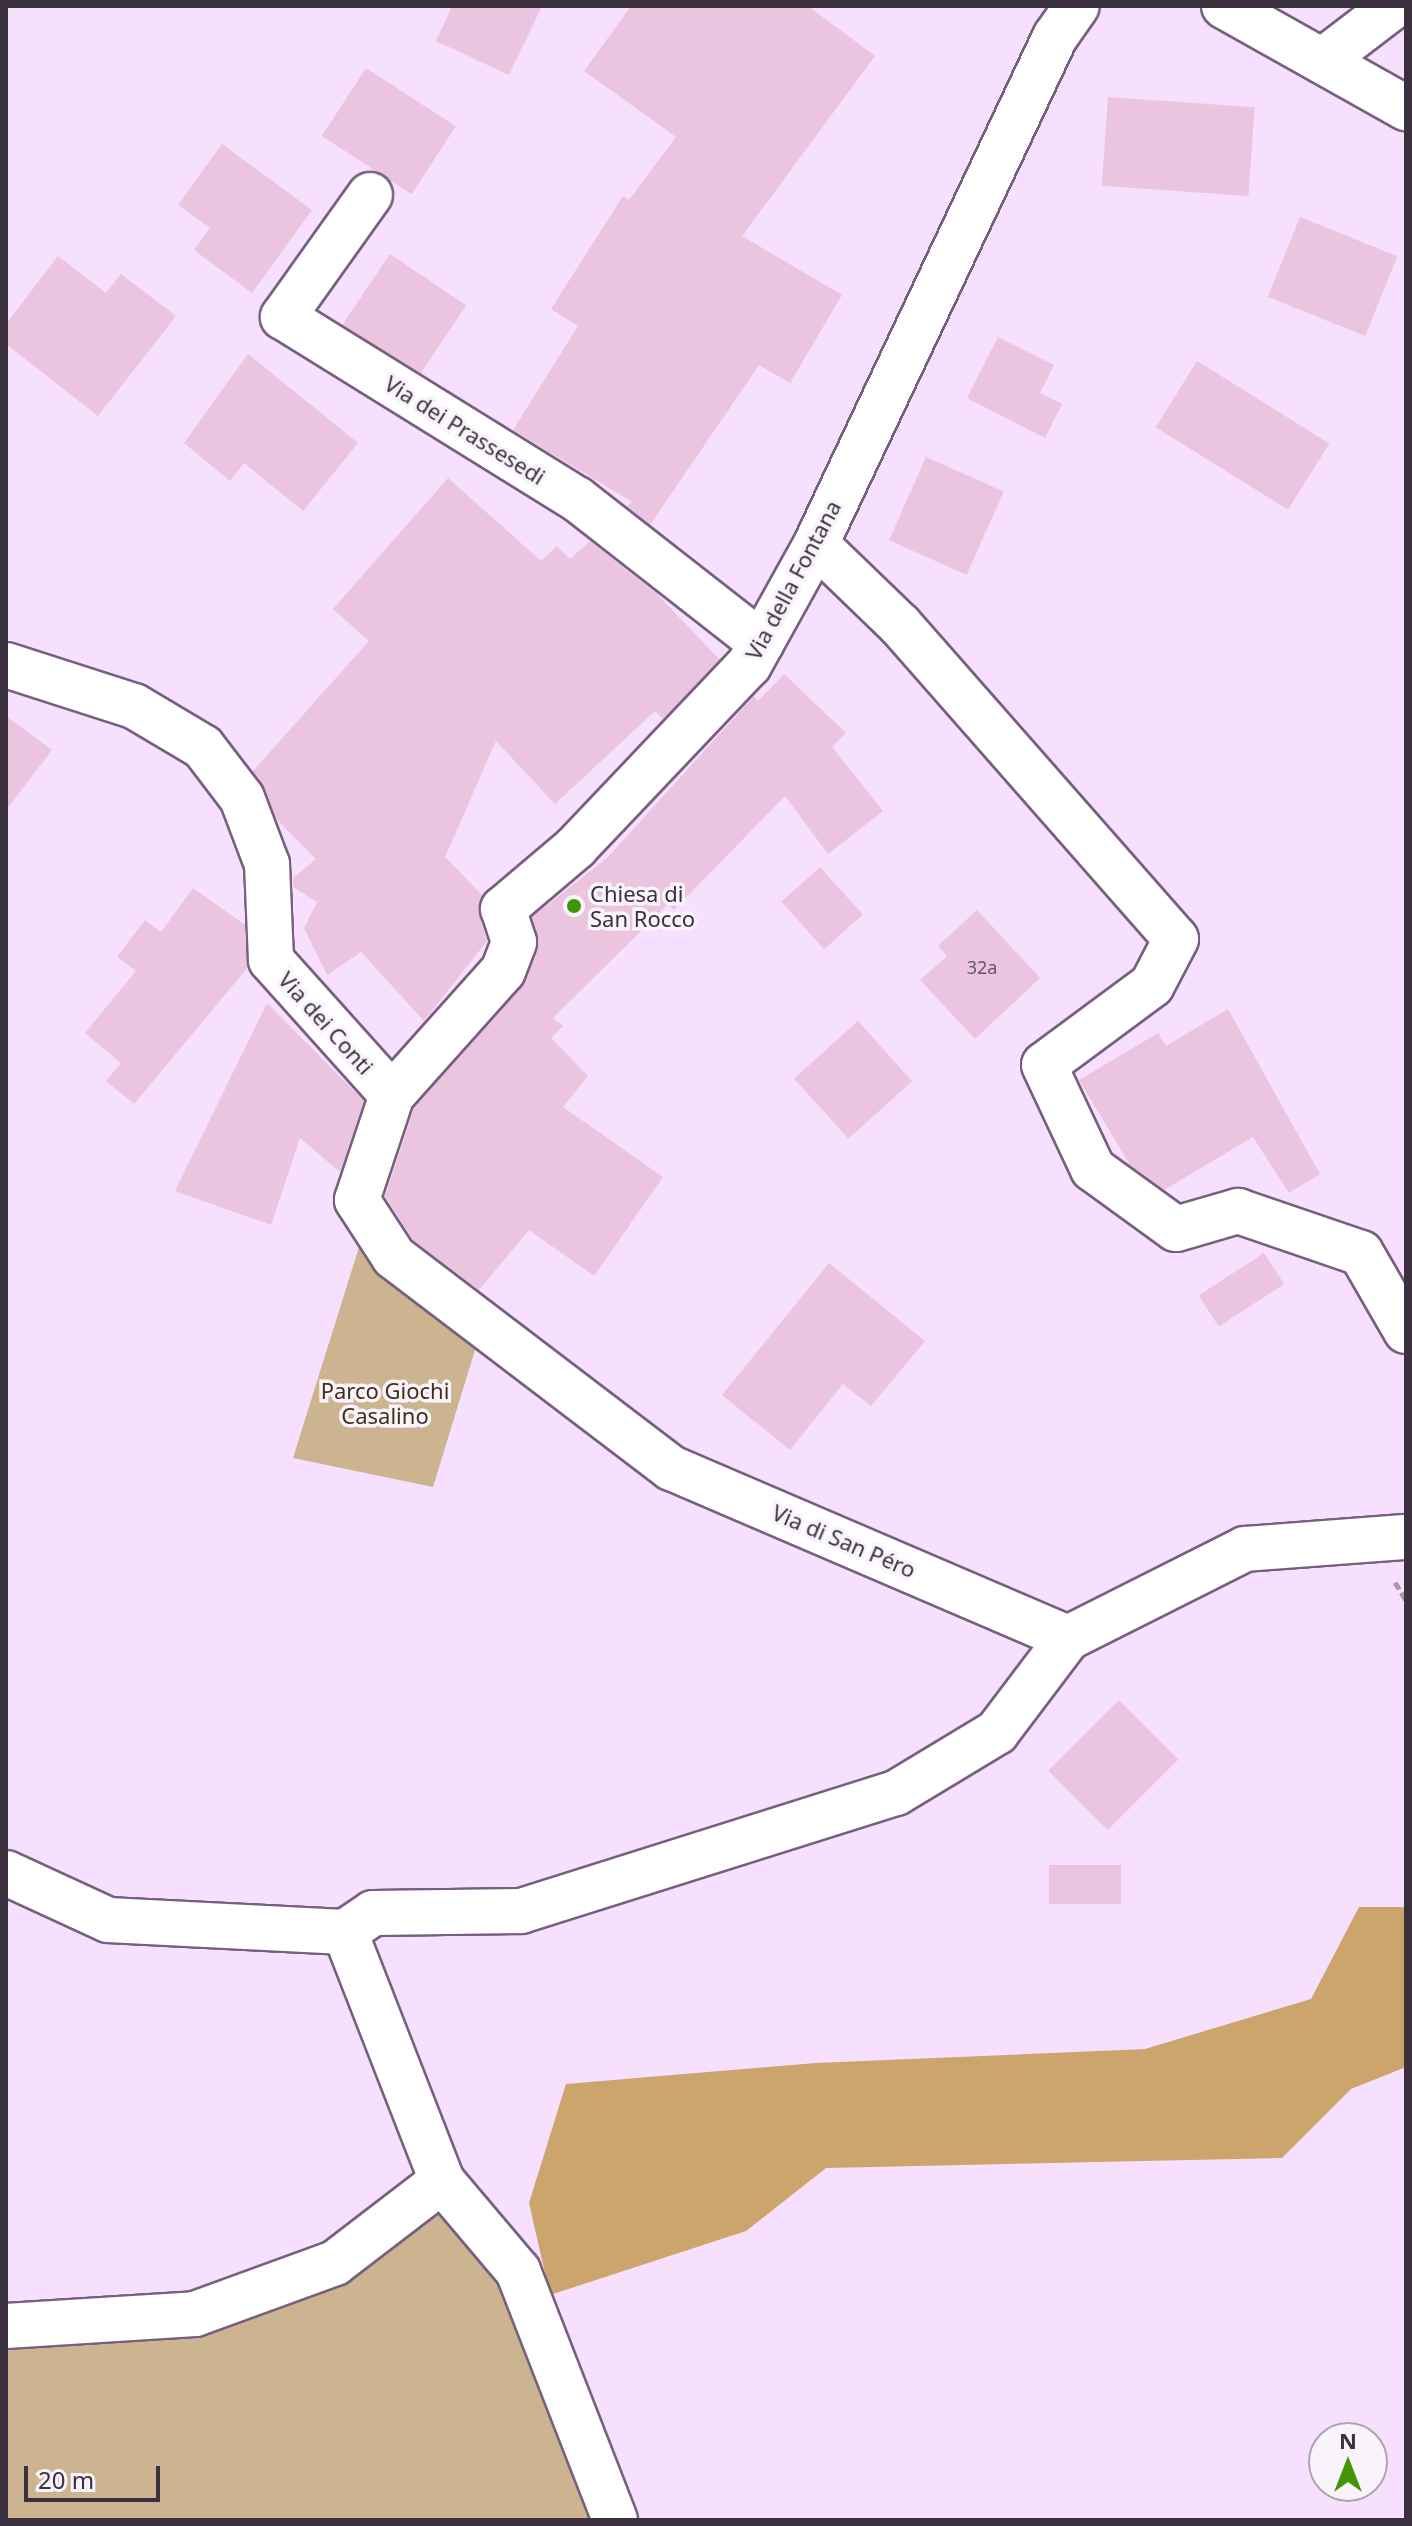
<!DOCTYPE html>
<html>
<head>
<meta charset="utf-8">
<style>
	body { margin:0 }
	#map { position:relative; width:1412px; height:2526px; overflow:hidden; background:#f6e0fd; font-family:"Noto Sans",sans-serif }
	div>[style] { position:absolute }
	[style*='--x'] { left:calc(var(--x)*1px); top:calc(var(--y)*1px); width:calc(var(--w)*1px); rotate:calc(var(--a)*1deg) }
	.green>* { inset:0; background:#ccb490 }
	.forest>* { inset:0; background:#cba56b }
	.building>* { inset:0; background:#ebc4df; transform-origin:0 0 }
	.path>* { height:5px; margin-top:-2.5px; transform-origin:0; background:repeating-linear-gradient(90deg,#a998ae 0 8px,transparent 0 12px) }
	.roads { filter:drop-shadow(2px 0 #77607f) drop-shadow(-2px 0 #77607f) drop-shadow(0 2px #77607f) drop-shadow(0 -2px #77607f) }
	.minor>* { height:44px; margin:-22px; padding:0 22px; transform-origin:22px; border-radius:22px; background:#fff }
	.dots>* { width:22px; height:22px; translate:-50% -50%; box-sizing:border-box; border:4px solid #f9f4fb; border-radius:50% }
	span { translate:-50% -50%; white-space:nowrap; text-align:center; line-height:1.15; -webkit-text-stroke:7px #f9f4fb; paint-order:stroke }
	.number-label { font-size:18px; color:#675566 }
	.number-label span { -webkit-text-stroke-width:0 }
	.street-label { font-size:22px; color:#3b303e }
	.poi-label { font-size:22px; color:#3b303e }
	.left { translate:0 -50%; text-align:left }
	.park-label { font-size:22px; color:#402f15 }
	.frame { position:absolute; inset:0; border:8px solid #3b303e; pointer-events:none }
	.north { position:absolute; left:1308px; top:2422px; width:80px; height:80px; box-sizing:border-box; background:#f9f4fb; border:2px solid #ada6af; border-radius:50%; rotate:0deg; font-size:22px; font-weight:700; line-height:32px; text-align:center; color:#3b303e }
	.north::after { content:''; display:block; margin:auto; width:28px; height:36px; background:#419606; clip-path:polygon(50% 0,100% 100%,50% 72%,0 100%) }
	.scale { position:absolute; left:24px; top:2466px; width:136px; height:36px; box-sizing:border-box; border:4px solid #3b303e; border-top:0; padding-left:10px; font-size:24px; line-height:28px; white-space:nowrap; color:#3b303e; -webkit-text-stroke:6px #f9f4fb; paint-order:stroke }
</style>
</head>
<body>
<div id="map">
	<div class="green">
		<i style="clip-path:polygon(359px 1247px,483px 1324px,433px 1487px,293px 1458px)"></i>
		<i style="clip-path:polygon(441px 2193px,512px 2274px,605px 2520px,6px 2520px,6px 2335px,215px 2333px,340px 2270px)"></i>
	</div>
	<div class="forest">
		<i style="clip-path:polygon(1359px 1907px,1406px 1907px,1406px 2067px,1351px 2089px,1282px 2158px,826px 2168px,746px 2231px,550px 2295px,529px 2203px,566px 2084px,816px 2063px,1145px 2049px,1311px 1999px)"></i>
	</div>
	<div class="building">
		<i style="clip-path:polygon(452px 6px,542px 6px,509px 75px,436px 41px)"></i>
		<i style="clip-path:polygon(631px 6px,808px 6px,875px 56px,742px 236px,842px 295px,790px 383px,759px 365px,650px 525px,627px 506px,632px 502px,513px 430px,578px 326px,551px 309px,623px 196px,629px 200px,676px 137px,584px 71px)"></i>
		<i style="left:366px;top:68px;width:107px;height:81px;rotate:33deg"></i>
		<i style="left:1108px;top:97px;width:147px;height:89px;rotate:4deg"></i>
		<i style="clip-path:polygon(222px 144px,312px 210px,252px 293px,194px 250px,210px 228px,178px 205px)"></i>
		<i style="left:1300px;top:217px;width:105px;height:86px;rotate:22deg"></i>
		<i style="left:390px;top:254px;width:92px;height:85px;rotate:34deg"></i>
		<i style="clip-path:polygon(58px 256px,106px 293px,121px 274px,176px 316px,98px 416px,6px 344px,6px 324px)"></i>
		<i style="clip-path:polygon(998px 337px,1054px 365px,1040px 393px,1062px 404px,1045px 438px,967px 398px)"></i>
		<i style="clip-path:polygon(248px 354px,358px 443px,303px 511px,244px 463px,230px 481px,184px 443px)"></i>
		<i style="left:1197px;top:361px;width:156px;height:78px;rotate:32deg"></i>
		<i style="left:926px;top:457px;width:85px;height:91px;rotate:24deg"></i>
		<i style="clip-path:polygon(448px 478px,541px 561px,557px 546px,570px 559px,590px 541px,657px 594px,720px 660px,663px 719px,655px 711px,555px 804px,496px 741px,445px 857px,483px 896px,479px 916px,487px 941px,424px 1021px,361px 952px,327px 975px,304px 928px,317px 902px,293px 887px,293px 878px,316px 859px,277px 820px,253px 771px,369px 641px,333px 609px)"></i>
		<i style="clip-path:polygon(784px 674px,846px 733px,832px 747px,883px 811px,828px 854px,785px 796px,674px 910px,668px 904px,553px 1018px,563px 1026px,551px 1038px,588px 1076px,563px 1107px,663px 1177px,594px 1276px,529px 1230px,479px 1290px,413px 1240px,385px 1196px,414px 1108px,522px 987px,538px 950px,532px 917px,608px 857px,754px 696px,758px 701px)"></i>
		<i style="clip-path:polygon(6px 716px,52px 750px,6px 810px)"></i>
		<i style="left:820px;top:867px;width:64px;height:52px;rotate:48deg"></i>
		<i style="clip-path:polygon(193px 888px,245px 925px,248px 967px,134px 1104px,106px 1081px,121px 1063px,85px 1033px,136px 971px,117px 957px,145px 920px,161px 932px)"></i>
		<i style="clip-path:polygon(977px 910px,1040px 978px,975px 1039px,920px 980px,947px 956px,938px 946px)"></i>
		<i style="clip-path:polygon(267px 1003px,364px 1101px,340px 1172px,300px 1138px,271px 1225px,175px 1191px)"></i>
		<i style="clip-path:polygon(1228px 1009px,1320px 1174px,1289px 1193px,1253px 1137px,1164px 1190px,1130px 1165px,1079px 1080px,1158px 1033px,1166px 1046px)"></i>
		<i style="left:858px;top:1021px;width:81px;height:86px;rotate:48deg"></i>
		<i style="left:1264px;top:1253px;width:37px;height:78px;rotate:57deg"></i>
		<i style="clip-path:polygon(829px 1263px,925px 1341px,871px 1406px,843px 1384px,790px 1450px,722px 1395px)"></i>
		<i style="left:1119px;top:1700px;width:84px;height:100px;rotate:45deg"></i>
		<i style="left:1121px;top:1865px;width:39px;height:72px;rotate:90deg"></i>
	</div>
	<div class="path">
		<i style="--x:1395;--y:1582;--w:21;--a:59"></i>
	</div>
	<div class="roads">
		<div class="minor">
			<i style="--x:1224;--y:6;--w:209;--a:29.3"></i>
			<i style="--x:1322;--y:61;--w:91;--a:-37.4"></i>
			<i style="--x:370;--y:195;--w:150;--a:125.5"></i>
			<i style="--x:283;--y:317;--w:346;--a:31.8"></i>
			<i style="--x:577;--y:499;--w:234;--a:38"></i>
			<i style="--x:816;--y:544;--w:117;--a:44"></i>
			<i style="--x:900;--y:625;--w:418;--a:48.7"></i>
			<i style="--x:1176;--y:939;--w:52;--a:117.6"></i>
			<i style="--x:1152;--y:985;--w:134;--a:143.5"></i>
			<i style="--x:1044;--y:1065;--w:115;--a:64.8"></i>
			<i style="--x:1093;--y:1169;--w:102;--a:35.9"></i>
			<i style="--x:1176;--y:1229;--w:65;--a:-16.2"></i>
			<i style="--x:1238;--y:1211;--w:130;--a:18.9"></i>
			<i style="--x:1361;--y:1253;--w:90;--a:60"></i>
			<i style="--x:6;--y:665;--w:134;--a:17.8"></i>
			<i style="--x:134;--y:706;--w:80;--a:30.7"></i>
			<i style="--x:203;--y:747;--w:64;--a:52.6"></i>
			<i style="--x:242;--y:798;--w:71;--a:69.3"></i>
			<i style="--x:267;--y:864;--w:96;--a:87.6"></i>
			<i style="--x:271;--y:960;--w:181;--a:48.1"></i>
			<i style="--x:1068;--y:1638;--w:432;--a:-156.8"></i>
			<i style="--x:671;--y:1468;--w:348;--a:-142.7"></i>
			<i style="--x:394;--y:1257;--w:68;--a:-123"></i>
			<i style="--x:357;--y:1200;--w:111;--a:-71.6"></i>
			<i style="--x:392;--y:1095;--w:166;--a:-48.2"></i>
			<i style="--x:503;--y:971;--w:31;--a:-69"></i>
			<i style="--x:514;--y:942;--w:35;--a:-108"></i>
			<i style="--x:503;--y:909;--w:96;--a:-40.3"></i>
			<i style="--x:576;--y:847;--w:251;--a:-46.5"></i>
			<i style="--x:749;--y:665;--w:138;--a:-61"></i>
			<i style="--x:816;--y:544;--w:561;--a:-64.76"></i>
			<i style="--x:1055;--y:37;--w:38;--a:-55"></i>
			<i style="--x:6;--y:1873;--w:112;--a:24.7"></i>
			<i style="--x:108;--y:1920;--w:237;--a:2.9"></i>
			<i style="--x:345;--y:1932;--w:34;--a:-34"></i>
			<i style="--x:373;--y:1913;--w:148;--a:-0.8"></i>
			<i style="--x:521;--y:1911;--w:393;--a:-17.5"></i>
			<i style="--x:896;--y:1793;--w:118;--a:-31.1"></i>
			<i style="--x:997;--y:1732;--w:118;--a:-52.9"></i>
			<i style="--x:1068;--y:1638;--w:198;--a:-26.7"></i>
			<i style="--x:1245;--y:1549;--w:161;--a:-4.3"></i>
			<i style="--x:345;--y:1932;--w:267;--a:68.7"></i>
			<i style="--x:442;--y:2181;--w:118;--a:49.8"></i>
			<i style="--x:518;--y:2271;--w:267;--a:68.7"></i>
			<i style="--x:6;--y:2326;--w:189;--a:-3.6"></i>
			<i style="--x:195;--y:2314;--w:149;--a:-20"></i>
			<i style="--x:335;--y:2263;--w:135;--a:-37.5"></i>
		</div>
	</div>
	<div class="dots">
		<i style="left:574px;top:906px;background:#419606"></i>
	</div>
	<div class="number-label">
		<span style="left:982px;top:967px">32a</span>
	</div>
	<div class="street-label">
		<span style="left:465px;top:430px;rotate:32deg">Via dei Prassesedi</span>
		<span style="left:793px;top:580px;rotate:-62deg">Via della Fontana</span>
		<span style="left:326px;top:1023px;rotate:48deg">Via dei Conti</span>
		<span style="left:844px;top:1541px;rotate:23deg">Via di San Péro</span>
	</div>
	<div class="poi-label">
		<span class="left" style="left:590px;top:906px">Chiesa di<br>San Rocco</span>
	</div>
	<div class="park-label">
		<span style="left:385px;top:1403px">Parco Giochi<br>Casalino</span>
	</div>
	<div class="frame"></div>
	<div class="north">N</div>
	<div class="scale">20 m</div>
</div>
</body>
</html>
